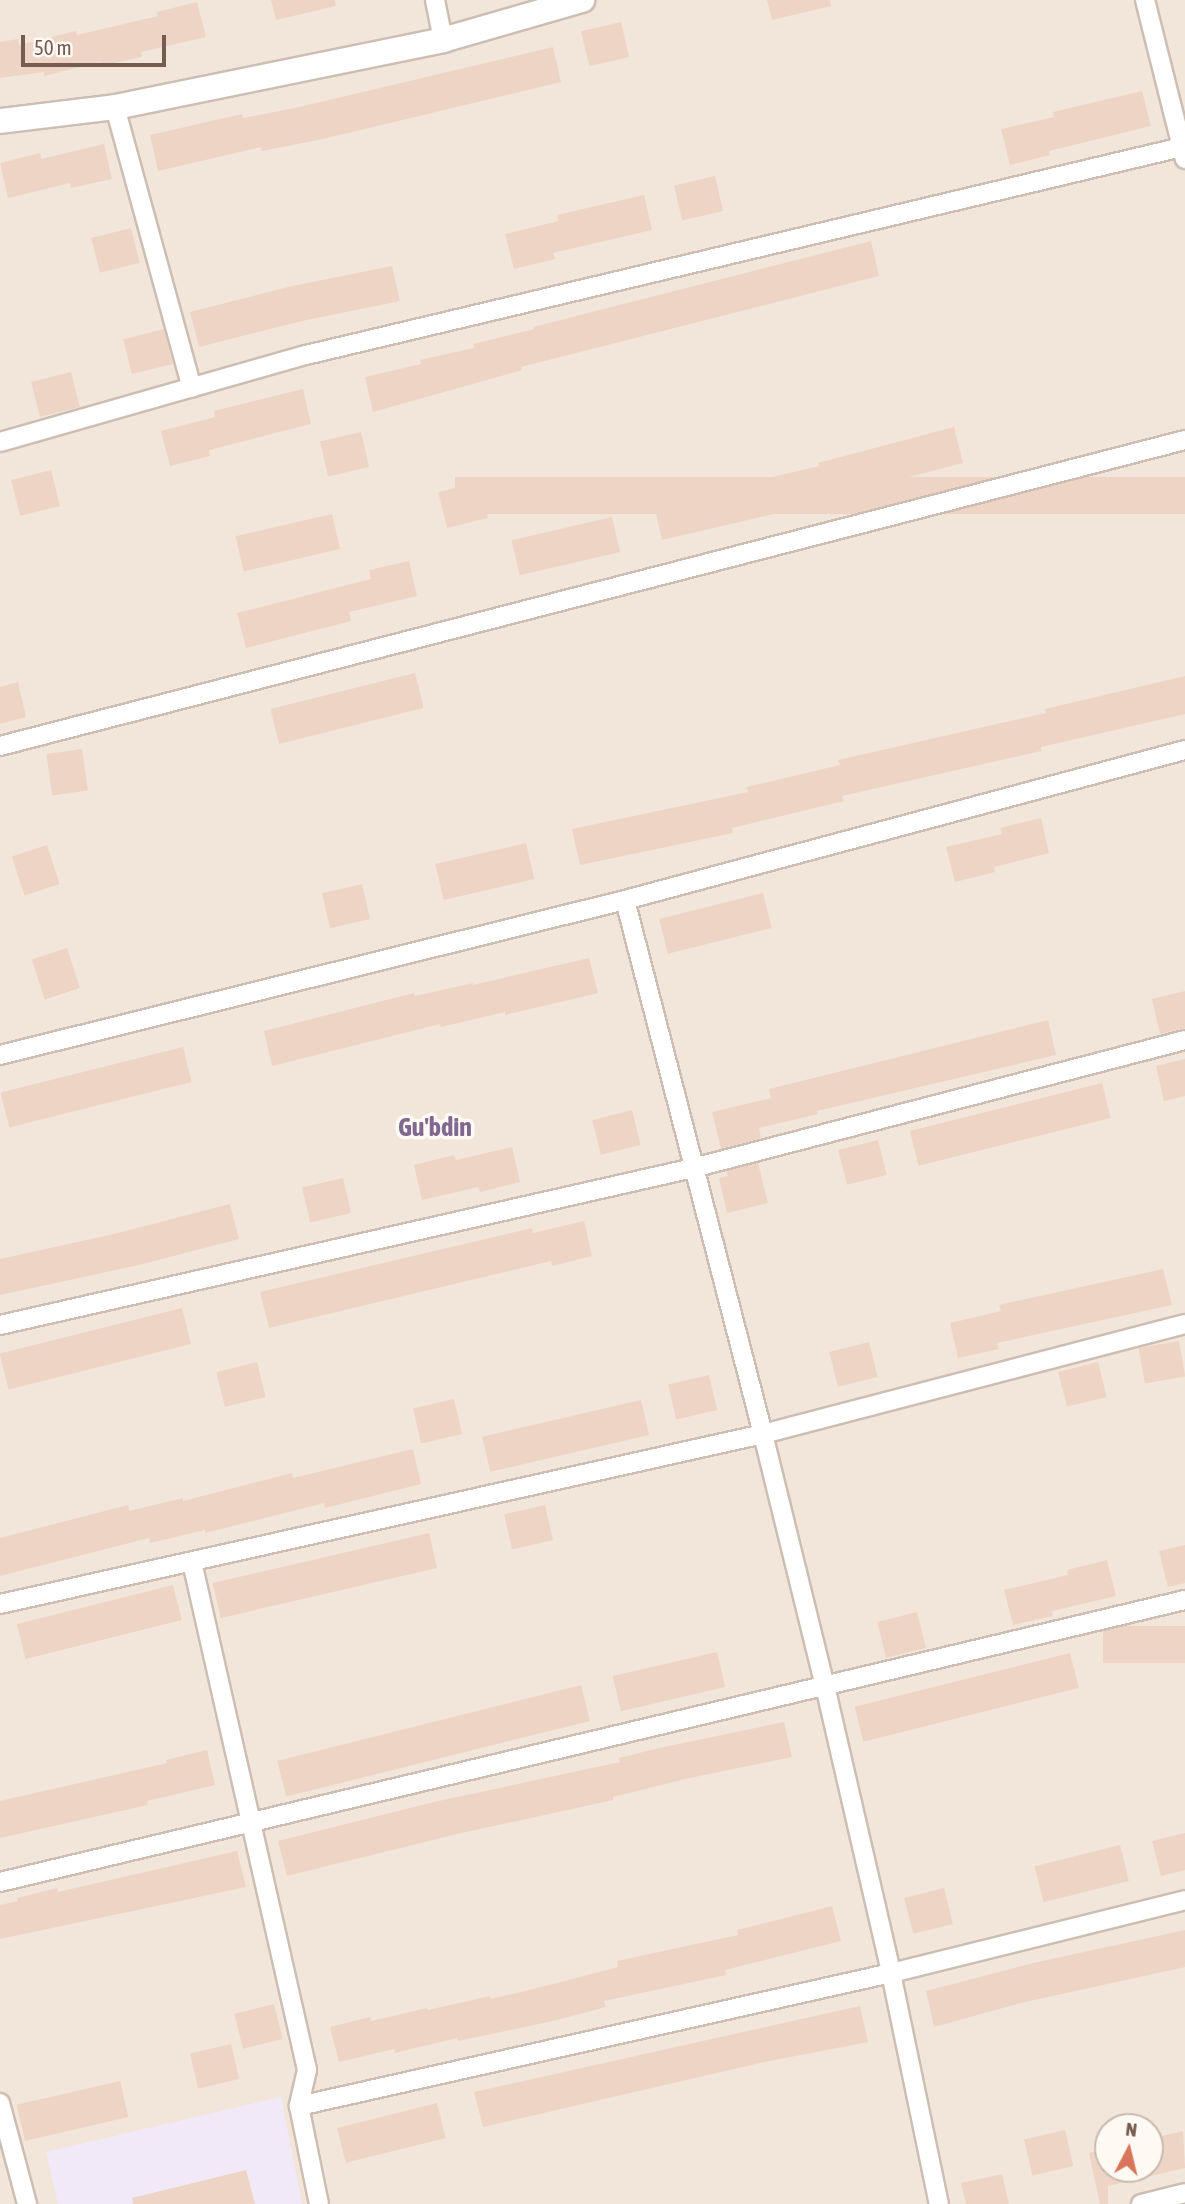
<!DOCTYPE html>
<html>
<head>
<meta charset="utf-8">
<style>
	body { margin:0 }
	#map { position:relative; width:1185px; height:2204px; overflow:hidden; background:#fbf5eb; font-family:"Asap Condensed",sans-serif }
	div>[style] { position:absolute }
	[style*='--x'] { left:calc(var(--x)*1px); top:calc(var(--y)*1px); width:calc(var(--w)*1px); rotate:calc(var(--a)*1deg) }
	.residential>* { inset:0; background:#f2e6da }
	.education>* { inset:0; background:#f1e8f8 }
	.building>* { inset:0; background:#eed4c5; transform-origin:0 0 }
	.roads { filter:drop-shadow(2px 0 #cdbdb2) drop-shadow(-2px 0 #cdbdb2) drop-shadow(0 2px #cdbdb2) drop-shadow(0 -2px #cdbdb2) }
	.street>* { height:18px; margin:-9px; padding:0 9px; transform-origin:9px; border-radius:9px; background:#fff }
	.secondary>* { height:24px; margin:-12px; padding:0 12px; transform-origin:12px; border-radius:12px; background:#fff }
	span { translate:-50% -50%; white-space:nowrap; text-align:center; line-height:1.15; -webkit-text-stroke:7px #fef9f2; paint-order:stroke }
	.quarter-label { font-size:26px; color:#816890; font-weight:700 }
	.north { position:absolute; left:1094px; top:2113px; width:70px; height:70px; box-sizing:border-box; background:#fef9f2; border:2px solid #c7bab1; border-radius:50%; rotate:7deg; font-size:19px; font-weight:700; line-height:28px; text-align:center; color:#745c50 }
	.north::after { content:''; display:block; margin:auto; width:24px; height:32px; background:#d9755c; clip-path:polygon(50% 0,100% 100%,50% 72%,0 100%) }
	.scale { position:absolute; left:21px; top:35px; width:145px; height:32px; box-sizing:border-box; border:4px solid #745c50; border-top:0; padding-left:9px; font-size:21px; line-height:24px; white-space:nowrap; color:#745c50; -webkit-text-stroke:5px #fef9f2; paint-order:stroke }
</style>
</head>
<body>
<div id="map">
	<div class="residential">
		<i style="clip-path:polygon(evenodd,0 0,1185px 0,1185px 2204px,0 2204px,0 0,1108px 2127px,1150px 2127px,1150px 2169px,1108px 2169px,1108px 2127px)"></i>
	</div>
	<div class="education">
		<i style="clip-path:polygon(281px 2097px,302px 2204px,58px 2204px,46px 2152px)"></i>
	</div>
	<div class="building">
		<i style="clip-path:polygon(271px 0,335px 0,336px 6px,276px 20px)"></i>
		<i style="clip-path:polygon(767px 0,830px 0,831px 6px,772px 20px)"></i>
		<i style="clip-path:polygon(197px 2px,206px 37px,141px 52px,142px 57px,101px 66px,100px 62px,44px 76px,44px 72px,0 78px,0 42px,18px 39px,19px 45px,76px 31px,77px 35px,158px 16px,157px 12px)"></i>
		<i style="left:621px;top:22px;width:36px;height:41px;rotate:77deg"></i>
		<i style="clip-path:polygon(553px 47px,561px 82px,323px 139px,262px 151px,261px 147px,158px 171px,150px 135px,242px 114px,243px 118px,295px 108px)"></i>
		<i style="clip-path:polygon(1142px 91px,1151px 126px,1049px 151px,1050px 155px,1010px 165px,1001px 129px,1054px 117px,1053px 112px)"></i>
		<i style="clip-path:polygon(104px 144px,112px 179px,71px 188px,70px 183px,8px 198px,0 163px,40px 153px,41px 159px)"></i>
		<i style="left:715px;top:176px;width:36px;height:42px;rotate:77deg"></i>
		<i style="clip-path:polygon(644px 195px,652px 230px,553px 253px,555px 259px,514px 269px,505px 234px,559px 221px,557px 215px)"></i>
		<i style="left:131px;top:228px;width:36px;height:41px;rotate:76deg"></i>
		<i style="clip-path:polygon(871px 241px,879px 276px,521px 367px,522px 370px,373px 412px,365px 377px,421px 364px,420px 360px,474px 348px,473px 344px,534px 329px,533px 327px)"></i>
		<i style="clip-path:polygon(392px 266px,400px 301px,302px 321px,199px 347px,190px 312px,288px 287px)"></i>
		<i style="left:164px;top:329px;width:36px;height:42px;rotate:76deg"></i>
		<i style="left:71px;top:372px;width:36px;height:41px;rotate:76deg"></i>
		<i style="clip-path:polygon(303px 389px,311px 424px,209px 450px,210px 456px,170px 466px,161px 431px,215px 417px,214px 411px)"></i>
		<i style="clip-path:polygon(954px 427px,963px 463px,816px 501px,817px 504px,662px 540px,654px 505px,819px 466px,818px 463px)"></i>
		<i style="left:361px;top:432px;width:36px;height:42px;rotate:77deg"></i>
		<i style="left:51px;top:470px;width:37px;height:41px;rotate:76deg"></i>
		<i style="left:1185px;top:477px;width:37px;height:730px;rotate:90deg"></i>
		<i style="left:479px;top:482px;width:37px;height:42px;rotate:76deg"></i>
		<i style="left:332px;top:514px;width:36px;height:99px;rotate:77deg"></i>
		<i style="left:612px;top:517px;width:36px;height:103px;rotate:77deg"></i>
		<i style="clip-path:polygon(409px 561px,417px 596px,349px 612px,351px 621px,246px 648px,237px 613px,371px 579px,369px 570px)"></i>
		<i style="left:415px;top:673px;width:36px;height:149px;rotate:76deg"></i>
		<i style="clip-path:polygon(1185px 676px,1185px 714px,1041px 747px,1041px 751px,842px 796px,844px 801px,732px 828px,733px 833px,580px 865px,572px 829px,748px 792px,747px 787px,840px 765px,838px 760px,1046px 713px,1045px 709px)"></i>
		<i style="clip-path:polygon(18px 682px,26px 717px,0 724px,0 687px)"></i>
		<i style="left:82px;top:749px;width:42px;height:36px;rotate:82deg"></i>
		<i style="clip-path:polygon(1041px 818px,1049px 853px,994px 867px,995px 872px,955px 882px,946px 847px,1002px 834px,1000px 828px)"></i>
		<i style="left:526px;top:843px;width:37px;height:93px;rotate:77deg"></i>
		<i style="left:47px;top:845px;width:41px;height:37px;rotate:72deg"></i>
		<i style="left:362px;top:884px;width:36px;height:41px;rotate:77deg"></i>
		<i style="left:763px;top:893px;width:36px;height:107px;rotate:76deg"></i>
		<i style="left:67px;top:948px;width:42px;height:37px;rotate:72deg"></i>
		<i style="clip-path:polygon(589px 958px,598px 993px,505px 1015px,505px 1012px,441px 1027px,440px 1024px,272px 1066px,264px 1031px,414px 993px,415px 996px,473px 983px,473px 985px)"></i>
		<i style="clip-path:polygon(1185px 991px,1185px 1028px,1160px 1034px,1152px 999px)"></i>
		<i style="clip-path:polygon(1048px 1020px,1056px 1055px,817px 1111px,818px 1114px,759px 1128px,761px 1138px,721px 1149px,712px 1112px,771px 1098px,769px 1089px)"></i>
		<i style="left:183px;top:1047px;width:36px;height:188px;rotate:76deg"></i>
		<i style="clip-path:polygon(1185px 1059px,1185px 1096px,1164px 1101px,1156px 1066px)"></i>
		<i style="left:1102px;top:1083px;width:36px;height:198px;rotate:76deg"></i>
		<i style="left:632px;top:1110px;width:36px;height:41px;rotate:76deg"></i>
		<i style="left:878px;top:1140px;width:36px;height:41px;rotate:76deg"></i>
		<i style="clip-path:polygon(512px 1147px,520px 1182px,480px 1192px,478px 1187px,422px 1200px,414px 1165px,454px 1155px,456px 1160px)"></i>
		<i style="clip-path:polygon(758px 1163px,768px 1203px,727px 1213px,719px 1178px,728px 1176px,726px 1171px)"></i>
		<i style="left:343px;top:1178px;width:36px;height:42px;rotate:77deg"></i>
		<i style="clip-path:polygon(230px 1204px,239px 1239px,139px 1265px,0 1295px,0 1259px,114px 1234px)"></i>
		<i style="clip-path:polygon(584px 1221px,592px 1256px,552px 1266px,551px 1261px,269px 1328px,260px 1292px,532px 1228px,533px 1233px)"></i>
		<i style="clip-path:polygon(1163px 1269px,1172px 1305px,997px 1343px,999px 1349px,958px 1358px,950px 1323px,1001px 1311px,999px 1305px)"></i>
		<i style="left:182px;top:1308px;width:37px;height:188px;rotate:76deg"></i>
		<i style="left:1179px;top:1341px;width:36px;height:41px;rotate:80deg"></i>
		<i style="left:869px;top:1342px;width:36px;height:41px;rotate:76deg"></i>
		<i style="left:257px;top:1362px;width:36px;height:42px;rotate:76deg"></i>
		<i style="left:1098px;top:1362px;width:36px;height:41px;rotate:76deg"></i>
		<i style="left:709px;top:1375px;width:36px;height:42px;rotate:77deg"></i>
		<i style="left:454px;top:1399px;width:36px;height:42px;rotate:77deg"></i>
		<i style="left:641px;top:1400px;width:36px;height:163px;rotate:77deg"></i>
		<i style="clip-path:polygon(413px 1449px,421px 1484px,325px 1508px,324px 1503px,205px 1533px,205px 1530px,150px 1543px,149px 1538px,0 1576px,0 1538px,128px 1505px,129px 1511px,183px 1498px,183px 1501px,292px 1473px,293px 1478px)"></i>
		<i style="left:545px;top:1505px;width:36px;height:42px;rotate:77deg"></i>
		<i style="left:429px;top:1533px;width:36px;height:222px;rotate:77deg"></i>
		<i style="clip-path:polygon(1185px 1545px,1185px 1583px,1168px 1587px,1159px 1551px)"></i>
		<i style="clip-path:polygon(1107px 1560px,1116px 1596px,1052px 1611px,1053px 1616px,1013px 1625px,1004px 1590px,1068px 1575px,1067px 1570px)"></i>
		<i style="left:173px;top:1585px;width:36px;height:161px;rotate:76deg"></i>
		<i style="left:917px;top:1612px;width:37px;height:41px;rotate:76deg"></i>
		<i style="left:1185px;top:1626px;width:37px;height:82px;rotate:90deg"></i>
		<i style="left:717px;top:1652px;width:36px;height:107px;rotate:77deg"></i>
		<i style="left:1070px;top:1653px;width:36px;height:222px;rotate:76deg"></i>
		<i style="left:581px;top:1685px;width:37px;height:313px;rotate:76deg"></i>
		<i style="clip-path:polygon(784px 1722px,792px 1757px,685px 1779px,613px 1797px,613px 1800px,457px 1834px,287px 1876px,278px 1841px,434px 1802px,620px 1762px,619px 1758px,659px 1748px)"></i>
		<i style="clip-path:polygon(207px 1750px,215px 1785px,147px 1801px,148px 1805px,0 1838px,0 1801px,167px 1763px,166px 1760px)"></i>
		<i style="clip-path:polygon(1185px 1833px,1185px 1870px,1161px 1876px,1152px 1841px)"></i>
		<i style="left:1120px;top:1845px;width:37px;height:88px;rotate:76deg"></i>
		<i style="clip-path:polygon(237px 1851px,246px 1887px,0 1939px,0 1905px,18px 1901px,17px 1898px,57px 1888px,58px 1892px)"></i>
		<i style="left:944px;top:1888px;width:37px;height:41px;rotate:76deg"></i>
		<i style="clip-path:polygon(832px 1906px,841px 1941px,725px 1970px,726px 1975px,604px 2001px,606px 2007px,553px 2021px,458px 2041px,457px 2038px,395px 2053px,394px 2049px,339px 2062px,330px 2027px,370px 2017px,371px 2021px,427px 2008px,428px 2010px,490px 1996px,491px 1999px,557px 1983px,618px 1967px,617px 1961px,738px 1935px,737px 1930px)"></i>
		<i style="clip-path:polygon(1185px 1930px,1185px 1967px,1021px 2003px,934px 2027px,926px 1991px,1033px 1963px)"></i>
		<i style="left:274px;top:2004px;width:36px;height:41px;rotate:76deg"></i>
		<i style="clip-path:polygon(860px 2006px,868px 2042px,760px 2063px,483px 2127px,474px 2092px)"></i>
		<i style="left:231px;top:2044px;width:36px;height:42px;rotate:77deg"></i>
		<i style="left:120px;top:2081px;width:37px;height:106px;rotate:77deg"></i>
		<i style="left:437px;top:2103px;width:36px;height:103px;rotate:76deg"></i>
		<i style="left:1065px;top:2130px;width:37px;height:42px;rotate:77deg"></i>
		<i style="clip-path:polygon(1183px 2131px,1185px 2168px,1108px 2186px,1108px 2204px,1100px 2204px,1089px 2153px,1108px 2149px,1108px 2169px,1150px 2169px,1150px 2139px)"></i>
		<i style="clip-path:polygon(246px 2170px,255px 2204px,133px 2204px,132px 2198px)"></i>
		<i style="clip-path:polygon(1002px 2174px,1009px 2204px,966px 2204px,961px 2183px)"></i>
	</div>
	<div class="roads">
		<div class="street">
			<i style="--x:435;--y:0;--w:41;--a:78.7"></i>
			<i style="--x:1145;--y:0;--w:164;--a:75.9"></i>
			<i style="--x:115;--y:107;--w:291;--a:74.7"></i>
			<i style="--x:0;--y:442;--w:318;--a:-15.9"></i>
			<i style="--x:306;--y:355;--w:900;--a:-13.36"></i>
			<i style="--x:0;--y:746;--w:1224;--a:-14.48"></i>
			<i style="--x:625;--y:900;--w:552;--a:75.51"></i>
			<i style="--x:763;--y:1434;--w:260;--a:76.2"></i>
			<i style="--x:825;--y:1686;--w:294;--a:77"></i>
			<i style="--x:891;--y:1973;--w:236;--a:78.3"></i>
			<i style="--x:0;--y:1055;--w:644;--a:-13.93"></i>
			<i style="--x:625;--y:900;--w:580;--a:-15"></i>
			<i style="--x:0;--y:1325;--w:711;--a:-12.76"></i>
			<i style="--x:693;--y:1168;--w:508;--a:-14.58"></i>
			<i style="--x:192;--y:1562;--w:521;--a:77.24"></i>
			<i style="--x:307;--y:2070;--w:37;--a:103"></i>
			<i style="--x:299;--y:2106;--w:100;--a:78.5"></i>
			<i style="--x:0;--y:1604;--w:782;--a:-12.56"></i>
			<i style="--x:763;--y:1434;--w:436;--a:-14.6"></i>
			<i style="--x:0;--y:1882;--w:1218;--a:-13.39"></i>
			<i style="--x:0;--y:2103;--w:105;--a:75"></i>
			<i style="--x:299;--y:2106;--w:607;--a:-12.66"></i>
			<i style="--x:891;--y:1973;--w:303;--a:-13.9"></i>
			<i style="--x:1141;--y:2204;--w:45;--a:-14"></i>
		</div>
		<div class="secondary">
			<i style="--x:0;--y:121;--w:116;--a:-6.9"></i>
			<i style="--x:115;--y:107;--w:335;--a:-11.5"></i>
			<i style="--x:443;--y:40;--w:145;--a:-16.1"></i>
		</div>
	</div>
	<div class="quarter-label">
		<span style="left:435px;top:1128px">Gu'bdin</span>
	</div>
	<div class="north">N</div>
	<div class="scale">50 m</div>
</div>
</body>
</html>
